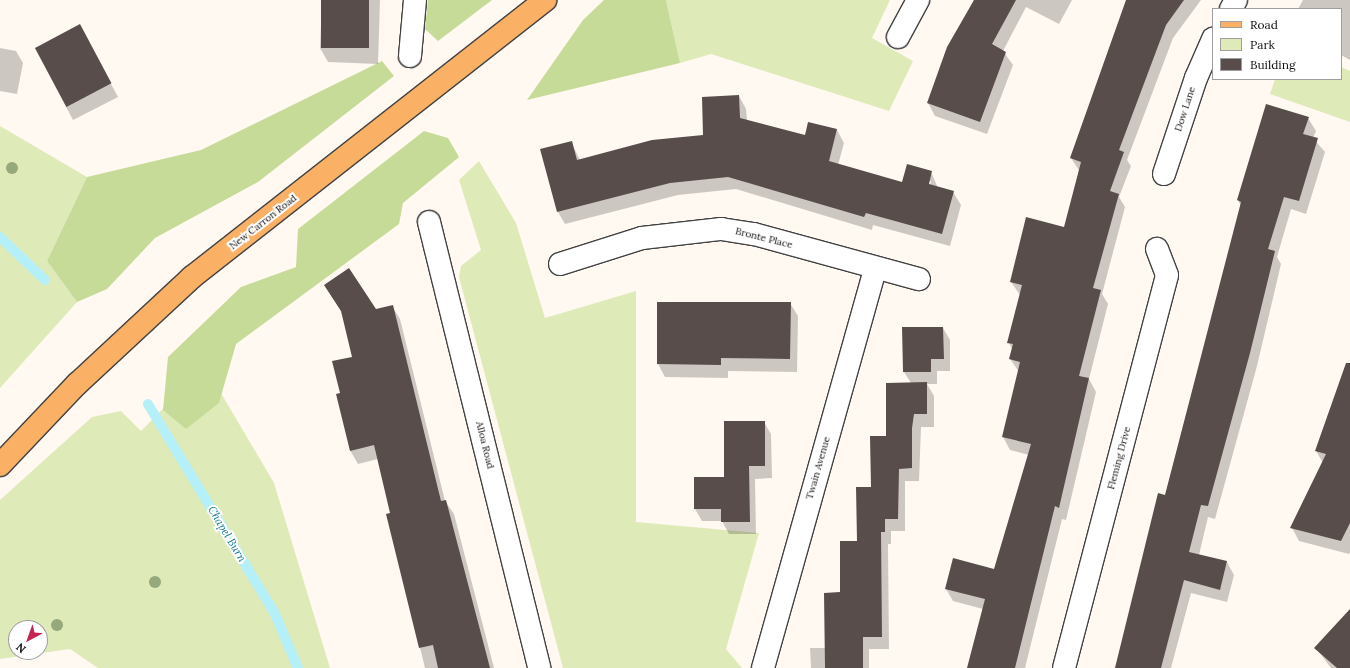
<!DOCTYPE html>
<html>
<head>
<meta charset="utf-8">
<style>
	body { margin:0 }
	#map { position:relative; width:1350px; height:668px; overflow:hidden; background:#fff9f1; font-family:Lora,serif }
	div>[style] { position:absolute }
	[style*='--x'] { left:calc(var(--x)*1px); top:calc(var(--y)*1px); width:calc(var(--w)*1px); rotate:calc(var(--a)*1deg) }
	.green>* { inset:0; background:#dfeab9 }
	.forest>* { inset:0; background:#c7db98 }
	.shadow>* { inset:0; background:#0003 }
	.stream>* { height:10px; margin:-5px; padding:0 5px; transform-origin:5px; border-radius:5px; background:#b5eff7 }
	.building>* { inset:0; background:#584d4b; transform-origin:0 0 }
	.roads { filter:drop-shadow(1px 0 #424242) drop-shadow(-1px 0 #424242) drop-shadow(0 1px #424242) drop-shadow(0 -1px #424242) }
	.minor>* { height:22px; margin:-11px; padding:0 11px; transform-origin:11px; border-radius:11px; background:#fff }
	.major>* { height:22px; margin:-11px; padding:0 11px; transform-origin:11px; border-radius:11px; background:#fab166 }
	.trees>* { width:12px; height:12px; margin:-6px; border-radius:50%; background:#96a97c }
	span { translate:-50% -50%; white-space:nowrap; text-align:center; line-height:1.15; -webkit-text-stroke:4px #fff; paint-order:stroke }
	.street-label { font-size:10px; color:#0f0f0f }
	.water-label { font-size:11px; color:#157d95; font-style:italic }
	.legend { position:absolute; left:1212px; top:8px; width:130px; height:72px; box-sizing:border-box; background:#fff; border:1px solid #9f9f9f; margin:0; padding:5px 7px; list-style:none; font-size:12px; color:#0f0f0f }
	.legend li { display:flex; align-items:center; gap:8px; height:20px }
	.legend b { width:20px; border:1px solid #9f9f9f }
	.north { position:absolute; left:8px; top:620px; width:40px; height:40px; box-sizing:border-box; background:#fff; border:1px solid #9f9f9f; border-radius:50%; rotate:221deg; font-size:11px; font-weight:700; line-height:16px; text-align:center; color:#0f0f0f }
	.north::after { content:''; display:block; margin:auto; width:14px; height:18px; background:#c22453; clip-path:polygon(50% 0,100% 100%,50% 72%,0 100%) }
</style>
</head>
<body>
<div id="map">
	<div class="green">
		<i style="clip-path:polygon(666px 0,890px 0,872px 38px,913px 61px,889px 111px,711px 54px,680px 63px)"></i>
		<i style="clip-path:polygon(1341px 67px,1350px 71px,1350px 122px,1270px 94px,1275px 79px,1341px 79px)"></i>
		<i style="clip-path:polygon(0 126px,87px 177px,47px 261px,77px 302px,0 388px)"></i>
		<i style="clip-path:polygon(479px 161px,516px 223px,545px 318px,636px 291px,636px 522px,759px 533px,726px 649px,742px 668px,563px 668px,459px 277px,461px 266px,481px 250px,459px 180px)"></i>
		<i style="clip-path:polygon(evenodd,205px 366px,274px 483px,330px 668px,98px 668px,70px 649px,0 659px,0 500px,92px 417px,121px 411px,141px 431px,205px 366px,16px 628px,40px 628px,40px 652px,16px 652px,16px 628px)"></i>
	</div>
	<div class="forest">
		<i style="clip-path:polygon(428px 0,492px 0,438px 41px,425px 29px)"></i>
		<i style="clip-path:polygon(604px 0,666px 0,680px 63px,527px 100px,583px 20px)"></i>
		<i style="clip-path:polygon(382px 61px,394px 76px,258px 182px,155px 238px,107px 289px,77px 302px,47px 261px,87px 177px,201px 150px)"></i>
		<i style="clip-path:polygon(424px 131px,448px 138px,459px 157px,403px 203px,399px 224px,236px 344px,219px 403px,186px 429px,163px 410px,168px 357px,241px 287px,296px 267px,298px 229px)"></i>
	</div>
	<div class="shadow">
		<i style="clip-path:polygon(322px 0,380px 0,378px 64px,328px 62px,320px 48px)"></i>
		<i style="clip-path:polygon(974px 0,1072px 0,1059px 24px,1026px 7px,1003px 51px,1013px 65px,987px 134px,935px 116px,928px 103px)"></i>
		<i style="clip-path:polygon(1127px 0,1201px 0,1173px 38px,1127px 160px,1131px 166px,1119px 197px,1125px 207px,1102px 294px,1108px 304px,1089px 379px,1096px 392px,1066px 520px,1062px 519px,1025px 668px,968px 668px,983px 609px,953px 601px,946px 589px,995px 570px,1029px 455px,1010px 450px,1003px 437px,1019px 372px,1010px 359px,1012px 349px,1009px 343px,1020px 295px,1011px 282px,1065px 228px,1080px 172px,1071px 158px)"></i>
		<i style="clip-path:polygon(1303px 0,1350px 0,1350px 60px,1341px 55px,1341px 9px,1298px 9px)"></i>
		<i style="clip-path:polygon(87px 39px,118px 97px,73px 120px,35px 48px)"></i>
		<i style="clip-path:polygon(0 48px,16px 51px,23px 63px,17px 94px,0 91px)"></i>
		<i style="clip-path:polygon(evenodd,739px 96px,746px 109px,747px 121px,805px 136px,837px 130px,844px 143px,838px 165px,903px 183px,931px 172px,938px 188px,953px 192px,961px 205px,950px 246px,873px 225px,872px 230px,736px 189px,678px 195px,565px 224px,558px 212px,571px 142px,580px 160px,704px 136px,739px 96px,929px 181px,931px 181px,929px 189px,929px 181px)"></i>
		<i style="clip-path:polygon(1308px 118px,1316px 131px,1313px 138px,1325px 152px,1306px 214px,1291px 209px,1277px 257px,1281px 264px,1257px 366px,1215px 519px,1208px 517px,1199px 555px,1227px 562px,1234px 575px,1227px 602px,1191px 593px,1171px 668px,1115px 668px,1165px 496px,1241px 206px,1238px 200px)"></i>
		<i style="clip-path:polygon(325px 285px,375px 310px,392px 306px,400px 319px,445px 501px,454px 514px,494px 668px,425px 668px,388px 515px,392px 514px,378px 459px,358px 464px,350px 450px,341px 394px,353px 357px,342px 313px)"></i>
		<i style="clip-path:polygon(790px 303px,798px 316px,797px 372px,728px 371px,728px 378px,665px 377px,658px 364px)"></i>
		<i style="clip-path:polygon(943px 328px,950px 340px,950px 371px,937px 371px,937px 384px,927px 384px,934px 396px,934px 427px,921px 427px,919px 481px,905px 481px,905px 531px,891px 531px,891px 544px,888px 544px,889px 649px,869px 649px,869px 668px,811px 668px,810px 648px,826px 648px,887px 437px,911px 383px,904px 372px)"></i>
		<i style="clip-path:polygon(1350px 386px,1350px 552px,1349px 554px,1299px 541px,1292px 528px,1323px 463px,1316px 451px)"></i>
		<i style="clip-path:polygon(764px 422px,771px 434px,772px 478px,755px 479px,756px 534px,729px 534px,722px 521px,702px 521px,695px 509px,695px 478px,725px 478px)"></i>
		<i style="clip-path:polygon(1350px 619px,1350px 668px,1331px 668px,1316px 648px)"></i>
	</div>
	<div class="stream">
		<i style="--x:0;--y:237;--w:62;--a:43.7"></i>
		<i style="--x:148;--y:404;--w:243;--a:58.8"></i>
		<i style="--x:274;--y:612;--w:61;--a:66.8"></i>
	</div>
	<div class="building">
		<i style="left:321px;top:0;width:48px;height:48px"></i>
		<i style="clip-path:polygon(974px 0,1016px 0,992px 44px,1006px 52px,980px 122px,927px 103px,947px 47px)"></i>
		<i style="clip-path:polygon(1126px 0,1184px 0,1166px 25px,1119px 150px,1124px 152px,1110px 191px,1119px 194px,1093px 288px,1101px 290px,1079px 376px,1089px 378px,1059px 508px,1055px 506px,1015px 668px,967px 668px,985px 599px,945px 589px,953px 558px,994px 569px,1031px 444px,1002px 437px,1020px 362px,1009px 359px,1013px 344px,1007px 343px,1022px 285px,1010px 282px,1026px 217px,1064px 227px,1081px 162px,1070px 158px)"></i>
		<i style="left:80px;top:24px;width:67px;height:51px;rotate:62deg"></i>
		<i style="clip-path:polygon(739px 95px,740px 118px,805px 135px,808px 122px,837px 129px,829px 161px,902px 182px,907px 164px,932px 171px,929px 184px,954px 191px,942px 234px,866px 213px,864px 217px,728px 177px,670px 183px,557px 212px,540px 149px,572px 141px,577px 160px,652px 140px,703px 135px,702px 97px)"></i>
		<i style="clip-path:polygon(1266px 104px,1309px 117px,1303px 134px,1318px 138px,1299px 201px,1284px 197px,1268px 249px,1275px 251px,1250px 353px,1208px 506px,1201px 505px,1189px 552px,1227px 561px,1220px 590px,1184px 580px,1161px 668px,1115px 668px,1158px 493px,1165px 495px,1241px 202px,1237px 200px)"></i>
		<i style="clip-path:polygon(349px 268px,376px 309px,393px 305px,441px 501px,446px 500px,490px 668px,438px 668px,433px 645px,419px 648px,386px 514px,390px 513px,374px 445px,350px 451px,336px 394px,340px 393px,332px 361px,352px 357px,341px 311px,324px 285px)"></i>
		<i style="clip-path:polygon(657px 302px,791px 302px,790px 359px,721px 358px,721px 365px,657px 364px)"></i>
		<i style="clip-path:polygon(902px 327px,943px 327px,944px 359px,931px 359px,931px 372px,903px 372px)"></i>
		<i style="clip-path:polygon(1346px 363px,1350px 363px,1350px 523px,1341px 541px,1290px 528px,1326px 454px,1315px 451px)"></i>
		<i style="clip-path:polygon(927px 382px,927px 414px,914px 414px,912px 428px,912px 468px,899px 469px,898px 519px,885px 519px,885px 532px,881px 532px,882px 637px,863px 637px,863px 668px,825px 668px,824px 593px,840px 592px,840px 541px,857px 541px,856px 487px,871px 487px,870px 436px,886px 436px,886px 383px)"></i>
		<i style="clip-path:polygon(724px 421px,765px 421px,765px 466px,749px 466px,750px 522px,721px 522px,721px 509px,694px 509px,694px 477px,724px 477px)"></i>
		<i style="clip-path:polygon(1350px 609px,1350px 668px,1337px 668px,1314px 648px)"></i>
	</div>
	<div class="roads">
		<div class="minor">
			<i style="--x:1231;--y:9;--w:10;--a:-61"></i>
			<i style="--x:898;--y:37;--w:42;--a:-61.6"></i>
			<i style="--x:410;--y:56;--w:56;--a:-84.9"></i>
			<i style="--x:1164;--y:174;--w:101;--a:-71.6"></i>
			<i style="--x:1196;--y:78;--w:43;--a:-66.4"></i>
			<i style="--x:429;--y:222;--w:459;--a:76.1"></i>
			<i style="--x:560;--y:264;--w:86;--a:-17.6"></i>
			<i style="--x:642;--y:238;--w:80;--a:-6.5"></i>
			<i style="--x:721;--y:229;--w:33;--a:9"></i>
			<i style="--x:754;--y:234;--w:171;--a:15.3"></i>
			<i style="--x:763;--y:668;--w:414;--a:-74.3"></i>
			<i style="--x:1064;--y:668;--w:406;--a:-75.3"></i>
			<i style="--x:1167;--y:275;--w:28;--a:-111"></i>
		</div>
		<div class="major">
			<i style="--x:0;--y:465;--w:112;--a:-46.5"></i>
			<i style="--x:77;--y:384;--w:157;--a:-42.9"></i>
			<i style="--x:192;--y:277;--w:449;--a:-38.1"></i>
		</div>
	</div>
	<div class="trees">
		<i style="left:12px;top:168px"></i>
		<i style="left:155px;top:582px"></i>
		<i style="left:57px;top:625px"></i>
	</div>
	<div class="street-label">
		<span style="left:1185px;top:109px;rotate:-72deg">Dow Lane</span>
		<span style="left:263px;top:222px;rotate:-38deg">New Carron Road</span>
		<span style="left:764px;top:238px;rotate:14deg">Bronte Place</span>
		<span style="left:485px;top:445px;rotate:76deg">Alloa Road</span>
		<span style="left:1119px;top:458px;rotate:-75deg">Fleming Drive</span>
		<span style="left:818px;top:468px;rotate:-74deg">Twain Avenue</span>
	</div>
	<div class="water-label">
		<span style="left:227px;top:534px;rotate:59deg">Chapel Burn</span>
	</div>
	<ul class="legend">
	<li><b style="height:5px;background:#fab166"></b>Road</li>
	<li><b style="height:11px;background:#dfeab9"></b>Park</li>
	<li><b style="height:11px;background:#584d4b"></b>Building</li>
	</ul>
	<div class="north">N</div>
</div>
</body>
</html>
